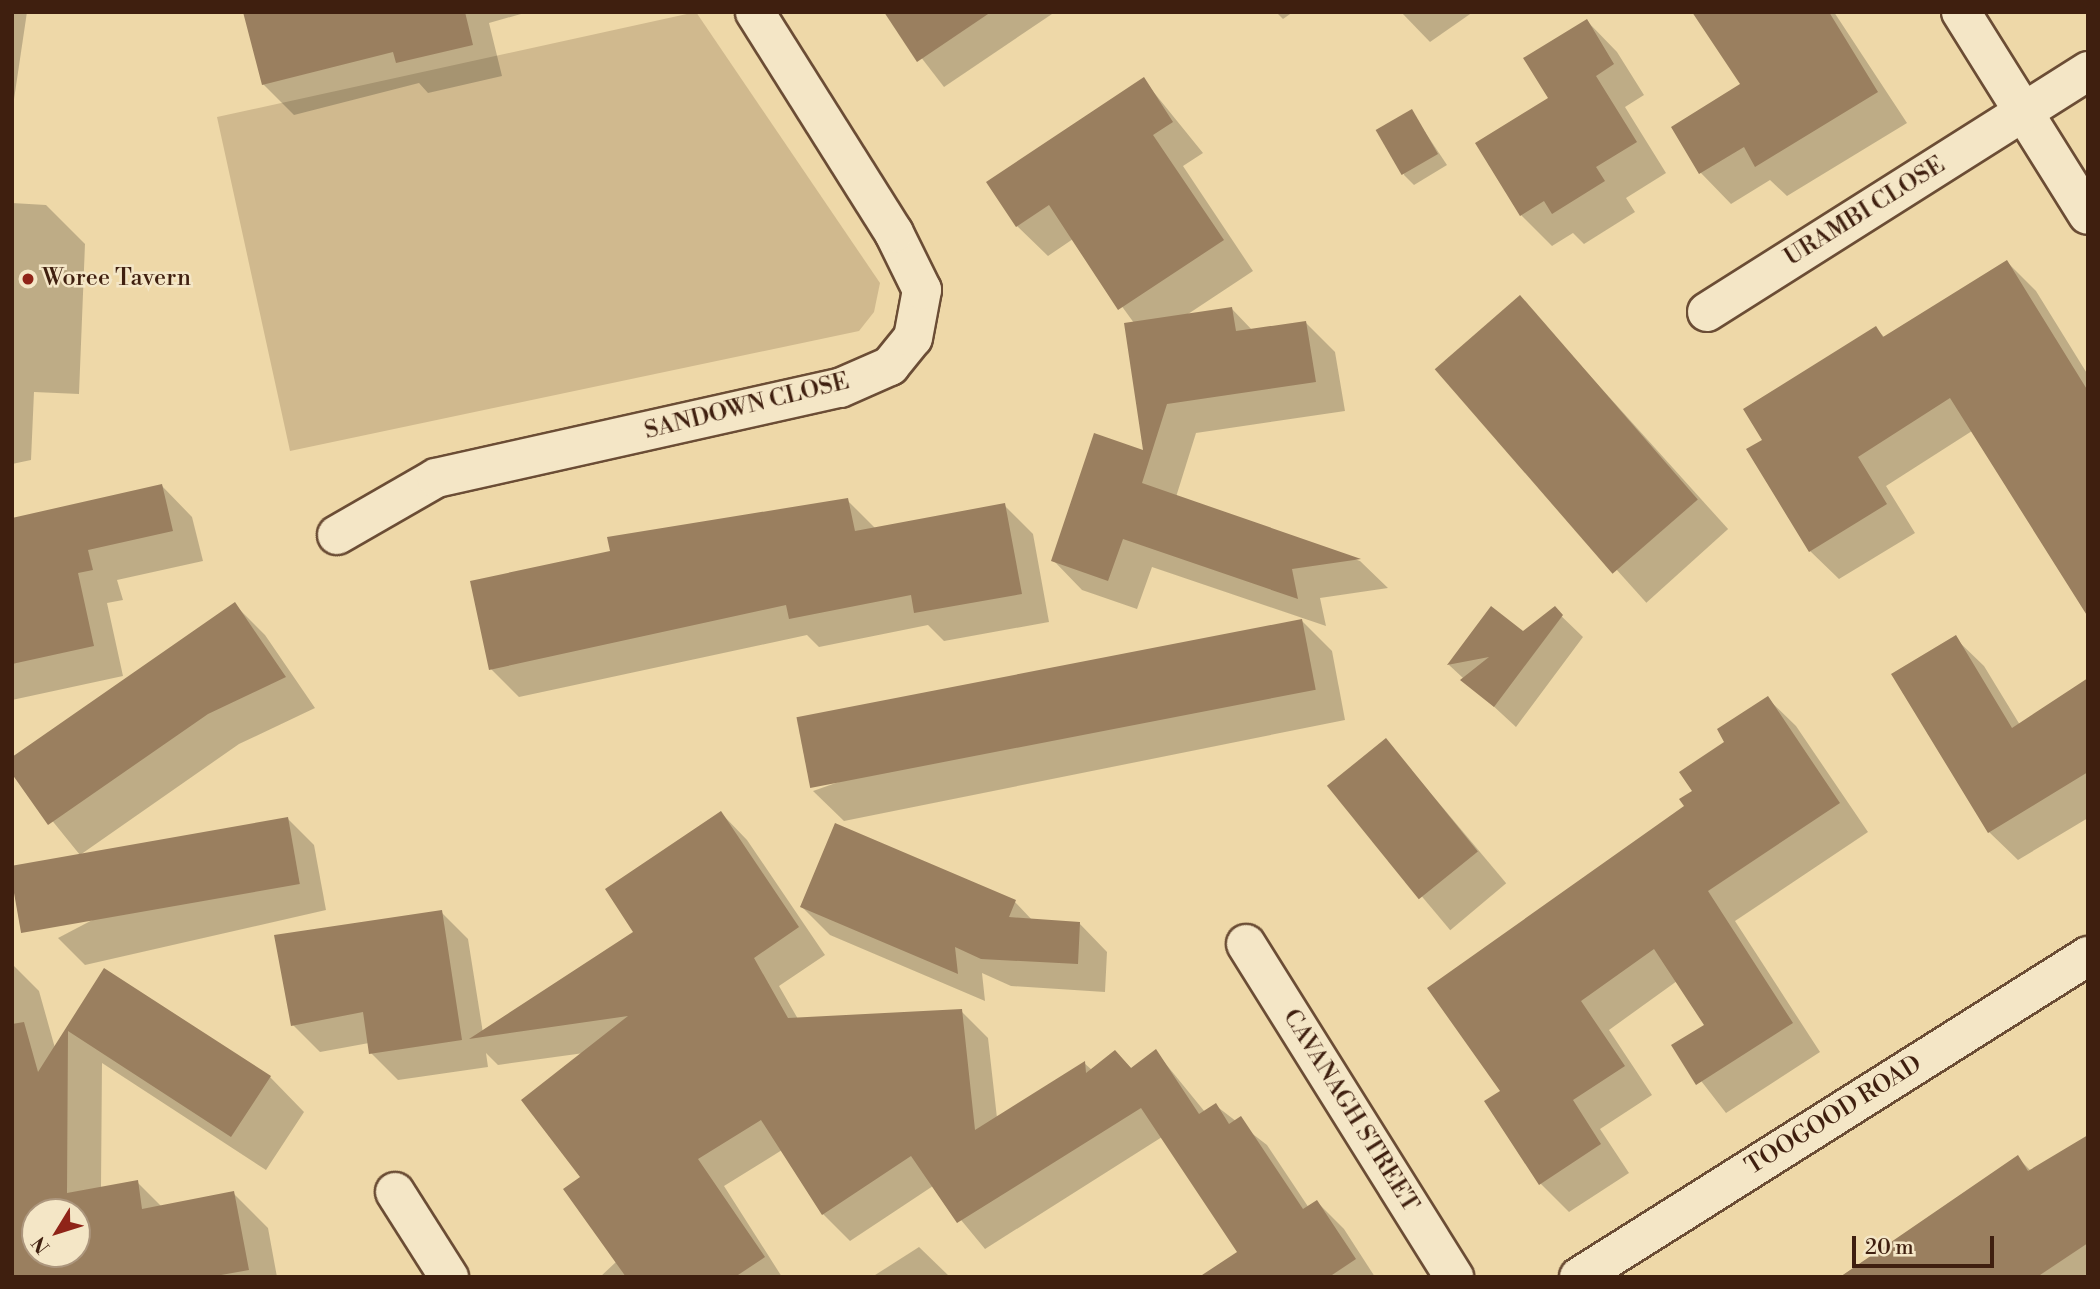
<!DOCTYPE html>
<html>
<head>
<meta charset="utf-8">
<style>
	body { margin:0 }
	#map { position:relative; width:2100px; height:1289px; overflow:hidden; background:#eed8a8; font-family:"Libre Bodoni",serif }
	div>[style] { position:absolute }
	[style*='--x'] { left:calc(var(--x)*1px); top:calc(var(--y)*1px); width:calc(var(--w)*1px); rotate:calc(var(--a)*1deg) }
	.green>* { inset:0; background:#d0b98e }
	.shadow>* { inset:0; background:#0003; transform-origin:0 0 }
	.building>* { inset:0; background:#9a7f5f; transform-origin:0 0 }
	.roads { filter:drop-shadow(2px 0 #6b4d35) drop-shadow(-2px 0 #6b4d35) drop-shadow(0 2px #6b4d35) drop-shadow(0 -2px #6b4d35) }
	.street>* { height:38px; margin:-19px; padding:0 19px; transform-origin:19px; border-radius:19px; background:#f4e6c6 }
	.secondary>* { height:38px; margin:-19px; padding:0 19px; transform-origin:19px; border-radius:19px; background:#f4e6c6 }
	.dots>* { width:19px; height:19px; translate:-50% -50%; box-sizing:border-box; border:4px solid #f4e6c6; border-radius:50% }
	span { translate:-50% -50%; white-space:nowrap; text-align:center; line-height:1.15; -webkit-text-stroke:5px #f4e6c6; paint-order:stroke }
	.street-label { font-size:24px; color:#3f1f0f }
	.poi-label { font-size:24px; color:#3f1f0f }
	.left { translate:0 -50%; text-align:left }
	.frame { position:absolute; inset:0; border:14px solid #3f1f0f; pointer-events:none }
	.north { position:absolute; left:21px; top:1198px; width:70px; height:70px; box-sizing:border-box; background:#f4e6c6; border:2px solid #ac967d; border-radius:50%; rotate:232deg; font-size:19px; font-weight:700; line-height:28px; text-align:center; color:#3f1f0f }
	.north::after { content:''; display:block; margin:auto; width:24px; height:32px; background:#8f2418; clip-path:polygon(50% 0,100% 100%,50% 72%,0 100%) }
	.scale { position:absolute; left:1852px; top:1236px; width:142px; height:32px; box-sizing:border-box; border:4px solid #3f1f0f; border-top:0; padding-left:9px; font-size:21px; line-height:24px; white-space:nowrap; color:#3f1f0f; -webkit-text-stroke:5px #f4e6c6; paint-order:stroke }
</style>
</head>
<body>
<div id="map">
	<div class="green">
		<i style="clip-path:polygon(696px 12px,880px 283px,874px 312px,859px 331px,290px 451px,217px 117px)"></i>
	</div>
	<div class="shadow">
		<i style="clip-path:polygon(12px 12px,27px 12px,13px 106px,12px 106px)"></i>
		<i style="clip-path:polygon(245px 12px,528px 12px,489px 23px,502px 76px,428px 93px,419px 83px,294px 115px,263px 84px)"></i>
		<i style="clip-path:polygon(886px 12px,1055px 12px,944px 87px)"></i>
		<i style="clip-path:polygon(1276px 12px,1293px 12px,1283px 19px)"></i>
		<i style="clip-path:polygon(1401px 12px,1473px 12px,1430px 42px)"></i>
		<i style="clip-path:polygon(1694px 12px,1834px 12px,1907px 123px,1787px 196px,1770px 180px,1731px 204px,1701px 173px,1673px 128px,1742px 85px)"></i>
		<i style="clip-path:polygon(1587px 21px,1617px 52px,1644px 95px,1625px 107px,1666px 173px,1626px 198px,1635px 212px,1584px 244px,1573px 233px,1552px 246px,1521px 215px,1477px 144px,1551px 98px)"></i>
		<i style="clip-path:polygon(1143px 79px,1203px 153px,1183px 166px,1253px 271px,1185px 316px,1232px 309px,1253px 331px,1306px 323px,1335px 352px,1345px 411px,1196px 433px,1176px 497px,1360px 561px,1388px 588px,1320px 598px,1326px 626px,1152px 567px,1137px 609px,1082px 590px,1053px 560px,1145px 452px,1134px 323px,1073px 239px,1048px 256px,1017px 226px)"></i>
		<i style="clip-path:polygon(1411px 111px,1447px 165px,1414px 185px,1404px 175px)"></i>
		<i style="clip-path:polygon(12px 203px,46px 205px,85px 244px,79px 394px,34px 392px,31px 460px,12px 464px)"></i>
		<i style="clip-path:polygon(2007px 262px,2036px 291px,2088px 375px,2088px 601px,1972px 431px,1886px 486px,1915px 533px,1839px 579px,1810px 551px,1764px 440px,1876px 328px,1885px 338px)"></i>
		<i style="left:1520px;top:298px;width:311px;height:110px;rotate:48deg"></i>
		<i style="clip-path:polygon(162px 486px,192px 517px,203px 561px,117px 580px,123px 600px,107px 603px,123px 676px,12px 700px,12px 520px)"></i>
		<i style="clip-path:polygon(847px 500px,876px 529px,1004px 505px,1033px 534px,1049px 622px,944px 641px,928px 625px,819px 647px,807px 635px,519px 697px,491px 669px)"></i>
		<i style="clip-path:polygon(235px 605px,265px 635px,315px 708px,239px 744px,80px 855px,12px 771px)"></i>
		<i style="clip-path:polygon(1492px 608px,1523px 633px,1554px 609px,1583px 637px,1516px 727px,1449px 665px)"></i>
		<i style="clip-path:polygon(1301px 620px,1332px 651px,1345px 720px,844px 821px,813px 791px)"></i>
		<i style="clip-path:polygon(1955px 638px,1984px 666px,2020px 725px,2088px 680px,2088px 818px,2018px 860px,1989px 832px)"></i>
		<i style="clip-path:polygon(1767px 698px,1796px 726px,1868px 832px,1735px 921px,1820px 1052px,1726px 1113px,1674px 1046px,1706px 1025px,1677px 981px,1609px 1030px,1652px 1095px,1600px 1129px,1629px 1173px,1569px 1212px,1541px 1184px,1502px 1091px,1727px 742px)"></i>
		<i style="left:1386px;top:740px;width:187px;height:73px;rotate:50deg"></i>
		<i style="clip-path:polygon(721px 813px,747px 840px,825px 955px,779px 986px,798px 1019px,961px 1011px,988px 1038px,997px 1118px,1084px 1063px,1092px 1070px,1115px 1052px,1132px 1069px,1156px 1052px,1205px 1112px,1215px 1105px,1267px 1145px,1309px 1208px,1317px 1202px,1344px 1229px,1375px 1277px,1234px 1277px,1239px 1253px,1162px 1137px,985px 1249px,933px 1186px,850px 1241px,823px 1214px,782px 1150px,724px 1186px,782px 1277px,600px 1277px,617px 1261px,583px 1177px,584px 1053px,498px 1065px,486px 1053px,488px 1067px,398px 1080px,371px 1053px,369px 1043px,320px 1052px,293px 1025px,441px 912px,468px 939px,483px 1033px,636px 933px)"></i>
		<i style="clip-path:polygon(287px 818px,314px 845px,326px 910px,85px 965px,58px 938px)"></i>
		<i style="clip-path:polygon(1015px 902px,1033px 921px,1079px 923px,1107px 952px,1105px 992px,1011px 986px,982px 973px,985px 1001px,830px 935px,802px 907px)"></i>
		<i style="clip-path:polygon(evenodd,12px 964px,39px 991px,55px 1048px,104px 970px,270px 1077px,304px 1112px,266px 1170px,102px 1063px,101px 1188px,137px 1182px,162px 1207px,233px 1193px,268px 1228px,277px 1277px,12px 1277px,12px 964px,35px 1212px,77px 1212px,77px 1254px,35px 1254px,35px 1212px)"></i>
		<i style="clip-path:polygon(2088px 1137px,2088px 1277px,1840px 1277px,2018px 1158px,2031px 1171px)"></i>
		<i style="clip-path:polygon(919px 1247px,950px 1277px,872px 1277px)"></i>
	</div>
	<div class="building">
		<i style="clip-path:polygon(243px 12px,465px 12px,473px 45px,396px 63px,393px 52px,262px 85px)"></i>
		<i style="clip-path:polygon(884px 12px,991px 12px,917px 62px)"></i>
		<i style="clip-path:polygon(1692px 12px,1829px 12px,1878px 92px,1755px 167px,1744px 147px,1699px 174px,1671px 127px,1740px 84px)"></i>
		<i style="clip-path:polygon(1587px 19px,1614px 64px,1596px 76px,1637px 142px,1596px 167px,1605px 181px,1552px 214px,1544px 201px,1520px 216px,1475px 143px,1548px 98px,1523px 58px)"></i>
		<i style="clip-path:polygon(1144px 77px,1173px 122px,1153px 135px,1224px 240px,1118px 310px,1049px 205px,1016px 227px,986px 182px)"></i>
		<i style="left:1412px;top:109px;width:52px;height:42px;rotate:60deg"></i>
		<i style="clip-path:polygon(2007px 260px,2088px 391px,2088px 617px,1950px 398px,1858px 457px,1887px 504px,1809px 552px,1746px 449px,1762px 440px,1743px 409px,1876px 326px,1883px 337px)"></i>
		<i style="left:1520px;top:295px;width:271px;height:113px;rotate:49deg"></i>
		<i style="clip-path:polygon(1232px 307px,1236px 331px,1306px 321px,1316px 382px,1167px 404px,1142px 483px,1361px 559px,1292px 569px,1298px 599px,1123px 539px,1108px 581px,1051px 561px,1094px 433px,1143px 450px,1124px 323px)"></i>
		<i style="clip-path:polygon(162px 484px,173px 531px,88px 550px,93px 570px,78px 573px,94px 646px,12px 664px,12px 518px)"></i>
		<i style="clip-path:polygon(848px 498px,855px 531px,1005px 503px,1022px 594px,914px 613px,911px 595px,789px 619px,786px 605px,489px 670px,470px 581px,610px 551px,607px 537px)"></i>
		<i style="clip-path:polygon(235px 602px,286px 677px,208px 714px,48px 825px,12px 774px,12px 757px)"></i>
		<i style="clip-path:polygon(1491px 606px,1523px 631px,1555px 606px,1563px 615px,1494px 707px,1460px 680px,1489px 657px,1447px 665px)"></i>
		<i style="left:1302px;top:619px;width:72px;height:515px;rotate:79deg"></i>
		<i style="clip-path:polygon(1956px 635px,2012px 728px,2088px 678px,2088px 772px,1988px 833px,1891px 674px)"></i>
		<i style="clip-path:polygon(1768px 696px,1840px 803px,1708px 891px,1793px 1023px,1696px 1085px,1671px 1045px,1704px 1025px,1654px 949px,1581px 1001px,1625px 1066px,1573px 1100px,1601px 1144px,1539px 1185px,1484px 1101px,1500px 1091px,1427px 988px,1684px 806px,1679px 799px,1692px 791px,1679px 772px,1724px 742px,1717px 729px)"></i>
		<i style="left:1386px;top:738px;width:146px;height:76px;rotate:51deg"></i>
		<i style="clip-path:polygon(721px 811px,799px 927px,754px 958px,788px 1018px,962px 1009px,975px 1130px,1085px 1061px,1086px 1073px,1115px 1050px,1131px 1068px,1156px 1049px,1199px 1114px,1216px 1103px,1229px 1124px,1241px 1116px,1303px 1209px,1317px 1200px,1356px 1259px,1329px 1277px,1199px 1277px,1237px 1252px,1141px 1108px,957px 1223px,911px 1156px,822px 1215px,761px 1120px,698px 1159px,765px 1257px,735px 1277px,626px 1277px,563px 1189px,580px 1177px,521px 1100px,628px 1016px,469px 1039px,633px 932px,605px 889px)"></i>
		<i style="left:288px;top:817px;width:68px;height:283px;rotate:80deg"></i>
		<i style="clip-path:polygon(835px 823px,1016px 900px,1009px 917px,1080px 922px,1078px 964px,981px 959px,955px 947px,958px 974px,800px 907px)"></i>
		<i style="clip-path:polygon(442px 910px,462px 1040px,369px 1054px,363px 1012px,291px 1026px,274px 935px)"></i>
		<i style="clip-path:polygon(evenodd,104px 968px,271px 1076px,231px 1137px,68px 1031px,67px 1193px,138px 1180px,142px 1209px,234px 1191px,249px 1270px,210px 1277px,12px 1277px,12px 1024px,24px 1022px,38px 1072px,104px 968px,35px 1212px,77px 1212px,77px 1254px,35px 1254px,35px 1212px)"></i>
		<i style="clip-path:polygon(2088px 1135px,2088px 1243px,2037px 1277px,1840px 1277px,2018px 1155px,2028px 1171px)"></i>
	</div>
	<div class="roads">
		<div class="street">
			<i style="--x:1961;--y:12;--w:239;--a:58"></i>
			<i style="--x:1707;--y:312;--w:451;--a:-32.3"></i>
			<i style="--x:337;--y:535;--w:114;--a:-29.9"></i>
			<i style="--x:436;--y:478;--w:414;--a:-12.6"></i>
			<i style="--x:840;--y:388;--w:55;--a:-23.7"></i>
			<i style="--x:890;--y:366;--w:36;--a:-51"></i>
			<i style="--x:913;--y:338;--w:49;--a:-79.4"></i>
			<i style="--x:922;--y:290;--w:64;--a:-116.2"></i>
			<i style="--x:894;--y:233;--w:261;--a:-122.2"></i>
			<i style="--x:1246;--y:944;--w:393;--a:58"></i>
			<i style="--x:395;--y:1192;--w:101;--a:57.6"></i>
		</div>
		<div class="secondary">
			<i style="--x:1579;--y:1277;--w:602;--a:-32.24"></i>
		</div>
	</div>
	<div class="dots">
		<i style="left:28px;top:279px;background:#8f2418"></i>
	</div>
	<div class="street-label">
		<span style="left:1865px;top:212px;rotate:-32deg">URAMBI CLOSE</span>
		<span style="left:747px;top:407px;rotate:-14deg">SANDOWN CLOSE</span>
		<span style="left:1350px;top:1111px;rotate:58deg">CAVANAGH STREET</span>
		<span style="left:1834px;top:1116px;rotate:-32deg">TOOGOOD ROAD</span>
	</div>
	<div class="poi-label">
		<span class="left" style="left:42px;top:279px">Woree Tavern</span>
	</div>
	<div class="frame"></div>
	<div class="north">N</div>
	<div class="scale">20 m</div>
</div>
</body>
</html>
